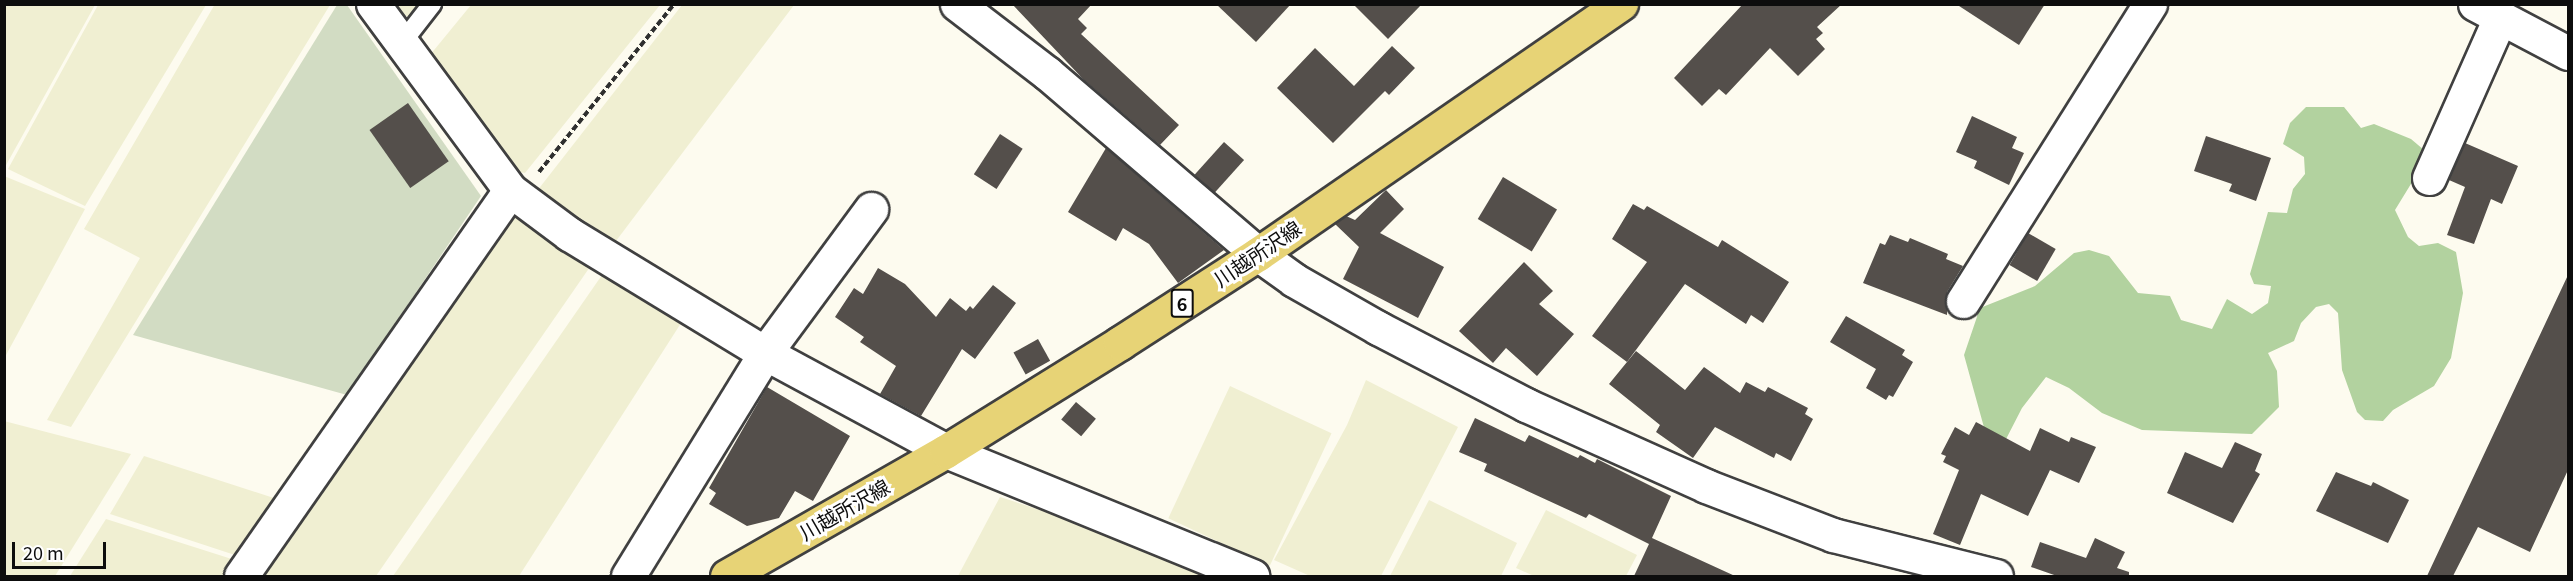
<!DOCTYPE html>
<html>
<head>
<meta charset="utf-8">
<style>
	body { margin:0 }
	#map { position:relative; width:2573px; height:581px; overflow:hidden; background:#fdfbef; font-family:Georgia,"Noto Sans JP",serif }
	div>[style] { position:absolute }
	[style*='--x'] { left:calc(var(--x)*1px); top:calc(var(--y)*1px); width:calc(var(--w)*1px); rotate:calc(var(--a)*1deg) }
	.farmland>* { inset:0; background:#f0efd2; transform-origin:0 0 }
	.forest>* { inset:0; background:#b2d29f }
	.cemetery>* { inset:0; background:#d2dcc3 }
	.building>* { inset:0; background:#544f4b; transform-origin:0 0 }
	.path>* { height:4px; margin-top:-2px; transform-origin:0; background:repeating-linear-gradient(90deg,#2f2f2f 0 6px,transparent 0 9px) }
	.roads { filter:drop-shadow(2px 0 #404040) drop-shadow(-2px 0 #404040) drop-shadow(0 2px #404040) drop-shadow(0 -2px #404040) }
	.service>* { height:18px; margin:-9px; padding:0 9px; transform-origin:9px; border-radius:9px; background:#fff }
	.minor>* { height:33px; margin:-16.5px; padding:0 16.5px; transform-origin:16.5px; border-radius:16.5px; background:#fff }
	.tertiary>* { height:33px; margin:-16.5px; padding:0 16.5px; transform-origin:16.5px; border-radius:16.5px; background:#fff }
	.primary>* { height:33px; margin:-16.5px; padding:0 16.5px; transform-origin:16.5px; border-radius:16.5px; background:#e7d376 }
	span { translate:-50% -50%; white-space:nowrap; text-align:center; line-height:1.15; -webkit-text-stroke:6px #fff; paint-order:stroke }
	.shield-label span { padding:2px 4px; background:#fff; border:2px solid; border-radius:4px; -webkit-text-stroke-width:0 }
	.shield-label { font-size:18px; color:#0d0d0d; font-weight:700 }
	.street-label { font-size:20px; color:#0d0d0d }
	.frame { position:absolute; inset:0; border:6px solid #0d0d0d; pointer-events:none }
	.scale { position:absolute; left:12px; top:542px; width:94px; height:27px; box-sizing:border-box; border:3px solid #0d0d0d; border-top:0; padding-left:8px; font-size:18px; line-height:21px; white-space:nowrap; color:#0d0d0d; -webkit-text-stroke:4px #fff; paint-order:stroke }
</style>
</head>
<body>
<div id="map">
	<div class="farmland">
		<i style="clip-path:polygon(215px 4px,330px 5px,71px 427px,47px 420px,140px 258px,84px 229px)"></i>
		<i style="clip-path:polygon(4px 5px,95px 5px,5px 167px,4px 167px)"></i>
		<i style="clip-path:polygon(98px 5px,206px 5px,85px 206px,8px 169px)"></i>
		<i style="clip-path:polygon(397px 5px,420px 5px,410px 16px,404px 16px)"></i>
		<i style="clip-path:polygon(471px 5px,660px 5px,525px 173px,515px 171px,430px 55px)"></i>
		<i style="clip-path:polygon(682px 5px,794px 5px,616px 241px,537px 191px)"></i>
		<i style="clip-path:polygon(4px 176px,85px 209px,5px 357px,4px 357px)"></i>
		<i style="clip-path:polygon(508px 213px,592px 264px,376px 576px,254px 576px)"></i>
		<i style="clip-path:polygon(602px 275px,683px 320px,519px 576px,393px 576px)"></i>
		<i style="clip-path:polygon(1366px 380px,1458px 427px,1381px 576px,1310px 576px,1274px 560px,1347px 425px)"></i>
		<i style="left:1230px;top:386px;width:112px;height:146px;rotate:25deg"></i>
		<i style="clip-path:polygon(4px 421px,131px 454px,55px 576px,5px 576px)"></i>
		<i style="clip-path:polygon(144px 456px,280px 500px,241px 557px,110px 514px)"></i>
		<i style="clip-path:polygon(1000px 497px,1065px 518px,1209px 576px,958px 576px)"></i>
		<i style="clip-path:polygon(1429px 500px,1517px 543px,1501px 576px,1390px 576px)"></i>
		<i style="clip-path:polygon(1546px 510px,1637px 555px,1626px 576px,1534px 576px,1516px 568px)"></i>
		<i style="clip-path:polygon(106px 519px,238px 561px,227px 576px,70px 576px)"></i>
	</div>
	<div class="forest">
		<i style="clip-path:polygon(2306px 107px,2344px 107px,2361px 128px,2374px 124px,2411px 139px,2424px 150px,2425px 161px,2395px 210px,2408px 237px,2419px 246px,2438px 243px,2456px 252px,2463px 293px,2451px 358px,2434px 386px,2393px 410px,2383px 421px,2365px 420px,2357px 412px,2342px 370px,2338px 313px,2329px 304px,2316px 307px,2301px 323px,2294px 341px,2268px 353px,2277px 371px,2279px 407px,2252px 434px,2142px 430px,2102px 413px,2069px 388px,2046px 377px,2022px 408px,2004px 443px,1985px 431px,1964px 355px,1980px 308px,2035px 286px,2074px 253px,2089px 250px,2109px 256px,2138px 293px,2170px 296px,2181px 320px,2212px 329px,2227px 299px,2252px 314px,2268px 303px,2271px 286px,2254px 284px,2250px 274px,2268px 212px,2287px 213px,2293px 189px,2305px 174px,2304px 157px,2283px 144px,2290px 123px)"></i>
	</div>
	<div class="cemetery">
		<i style="clip-path:polygon(337px 5px,347px 5px,481px 196px,347px 395px,133px 335px)"></i>
	</div>
	<div class="building">
		<i style="clip-path:polygon(1012px 4px,1092px 4px,1078px 19px,1087px 28px,1081px 34px,1179px 125px,1160px 145px,1084px 80px)"></i>
		<i style="clip-path:polygon(1216px 4px,1291px 4px,1256px 42px)"></i>
		<i style="clip-path:polygon(1353px 4px,1422px 4px,1388px 39px)"></i>
		<i style="clip-path:polygon(1743px 4px,1842px 4px,1817px 27px,1823px 33px,1816px 39px,1825px 49px,1798px 76px,1770px 48px,1726px 95px,1719px 89px,1702px 106px,1674px 78px)"></i>
		<i style="clip-path:polygon(1956px 4px,2045px 4px,2019px 45px)"></i>
		<i style="clip-path:polygon(1392px 46px,1415px 68px,1389px 95px,1385px 91px,1333px 143px,1277px 88px,1315px 48px,1354px 86px)"></i>
		<i style="left:408px;top:103px;width:71px;height:47px;rotate:55deg"></i>
		<i style="clip-path:polygon(1972px 116px,2017px 137px,2012px 148px,2024px 153px,2009px 185px,1974px 168px,1977px 161px,1956px 152px)"></i>
		<i style="left:1000px;top:134px;width:27px;height:48px;rotate:33deg"></i>
		<i style="clip-path:polygon(2206px 136px,2271px 158px,2256px 201px,2229px 191px,2232px 184px,2194px 171px)"></i>
		<i style="left:1224px;top:142px;width:27px;height:44px;rotate:42deg"></i>
		<i style="clip-path:polygon(2465px 143px,2518px 166px,2502px 204px,2491px 199px,2474px 244px,2447px 235px,2465px 187px,2449px 180px)"></i>
		<i style="clip-path:polygon(1106px 148px,1224px 250px,1178px 283px,1149px 244px,1123px 228px,1116px 241px,1068px 212px)"></i>
		<i style="left:1503px;top:177px;width:63px;height:49px;rotate:31deg"></i>
		<i style="clip-path:polygon(1386px 190px,1404px 209px,1380px 233px,1444px 267px,1418px 318px,1343px 279px,1359px 247px,1335px 224px,1346px 216px,1355px 220px)"></i>
		<i style="clip-path:polygon(1633px 204px,1644px 210px,1647px 206px,1718px 247px,1722px 240px,1789px 282px,1763px 323px,1751px 315px,1746px 324px,1685px 284px,1627px 362px,1592px 336px,1647px 262px,1612px 239px)"></i>
		<i style="left:2028px;top:233px;width:32px;height:37px;rotate:30deg"></i>
		<i style="clip-path:polygon(1890px 235px,1908px 242px,1910px 238px,1948px 254px,1946px 259px,1963px 266px,1947px 292px,1947px 315px,1863px 283px,1880px 243px,1885px 245px)"></i>
		<i style="clip-path:polygon(1524px 262px,1553px 291px,1539px 304px,1574px 334px,1537px 376px,1506px 348px,1493px 363px,1459px 331px)"></i>
		<i style="clip-path:polygon(878px 268px,905px 284px,936px 317px,950px 298px,966px 311px,970px 306px,973px 309px,993px 285px,1016px 303px,975px 359px,962px 349px,921px 416px,880px 394px,896px 366px,860px 342px,864px 337px,835px 317px,854px 288px,863px 294px)"></i>
		<i style="clip-path:polygon(2568px 275px,2568px 470px,2530px 552px,2478px 527px,2453px 576px,2427px 576px)"></i>
		<i style="clip-path:polygon(1846px 316px,1905px 350px,1902px 355px,1913px 362px,1893px 397px,1889px 395px,1886px 400px,1866px 388px,1876px 369px,1830px 342px)"></i>
		<i style="left:1038px;top:339px;width:25px;height:28px;rotate:61deg"></i>
		<i style="clip-path:polygon(1636px 351px,1685px 390px,1704px 367px,1740px 393px,1746px 382px,1765px 392px,1768px 387px,1808px 408px,1805px 414px,1813px 419px,1791px 461px,1776px 453px,1774px 458px,1715px 427px,1693px 458px,1656px 432px,1660px 425px,1609px 384px)"></i>
		<i style="clip-path:polygon(767px 387px,850px 436px,813px 501px,795px 491px,779px 518px,747px 526px,709px 504px,716px 493px,709px 488px)"></i>
		<i style="left:1076px;top:402px;width:26px;height:23px;rotate:40deg"></i>
		<i style="clip-path:polygon(1475px 418px,1525px 442px,1529px 435px,1578px 458px,1580px 455px,1595px 463px,1597px 459px,1671px 496px,1652px 538px,1735px 576px,1634px 576px,1649px 544px,1589px 514px,1586px 518px,1484px 471px,1487px 464px,1459px 452px)"></i>
		<i style="clip-path:polygon(1976px 422px,2030px 451px,2040px 428px,2069px 442px,2071px 437px,2096px 447px,2079px 483px,2050px 470px,2028px 516px,1981px 494px,1960px 545px,1933px 534px,1959px 470px,1943px 462px,1946px 456px,1941px 454px,1955px 427px,1969px 435px)"></i>
		<i style="clip-path:polygon(2235px 442px,2262px 454px,2255px 471px,2260px 474px,2233px 523px,2167px 493px,2185px 452px,2222px 468px)"></i>
		<i style="clip-path:polygon(2336px 472px,2371px 486px,2373px 482px,2409px 500px,2388px 543px,2316px 511px)"></i>
		<i style="clip-path:polygon(2095px 538px,2125px 552px,2117px 568px,2129px 572px,2129px 576px,2057px 576px,2031px 567px,2040px 542px,2086px 558px)"></i>
	</div>
	<div class="path">
		<i style="--x:539;--y:172;--w:216;--a:-51.2"></i>
	</div>
	<div class="roads">
		<div class="service">
			<i style="--x:401;--y:44;--w:51;--a:-52.2"></i>
		</div>
		<div class="minor">
			<i style="--x:373;--y:4;--w:231;--a:53.6"></i>
			<i style="--x:510;--y:190;--w:74;--a:36.7"></i>
			<i style="--x:569;--y:234;--w:229;--a:31.3"></i>
			<i style="--x:765;--y:353;--w:206;--a:28.4"></i>
			<i style="--x:957;--y:4;--w:113;--a:37.5"></i>
			<i style="--x:1047;--y:73;--w:278;--a:40.6"></i>
			<i style="--x:1258;--y:254;--w:44;--a:35.8"></i>
			<i style="--x:1294;--y:280;--w:97;--a:29.7"></i>
			<i style="--x:1378;--y:328;--w:167;--a:27.5"></i>
			<i style="--x:1526;--y:405;--w:197;--a:24.2"></i>
			<i style="--x:1706;--y:486;--w:136;--a:21.1"></i>
			<i style="--x:1833;--y:535;--w:168;--a:14.1"></i>
			<i style="--x:2475;--y:4;--w:105;--a:27.8"></i>
			<i style="--x:2429;--y:178;--w:175;--a:-66.1"></i>
			<i style="--x:1963;--y:301;--w:351;--a:-57.8"></i>
			<i style="--x:241;--y:576;--w:470;--a:-55.1"></i>
			<i style="--x:628;--y:576;--w:262;--a:-58.4"></i>
			<i style="--x:765;--y:353;--w:179;--a:-53.6"></i>
		</div>
		<div class="tertiary">
			<i style="--x:946;--y:451;--w:331;--a:22.2"></i>
		</div>
		<div class="primary">
			<i style="--x:727;--y:576;--w:252;--a:-29.7"></i>
			<i style="--x:946;--y:451;--w:205;--a:-31.8"></i>
			<i style="--x:1120;--y:343;--w:164;--a:-32.8"></i>
			<i style="--x:1258;--y:254;--w:441;--a:-34.6"></i>
		</div>
	</div>
	<div class="shield-label">
		<span style="left:1182px;top:303px">6</span>
	</div>
	<div class="street-label">
		<span style="left:1257px;top:253px;rotate:-34deg">川越所沢線</span>
		<span style="left:844px;top:509px;rotate:-30deg">川越所沢線</span>
	</div>
	<div class="frame"></div>
	<div class="scale">20 m</div>
</div>
</body>
</html>
